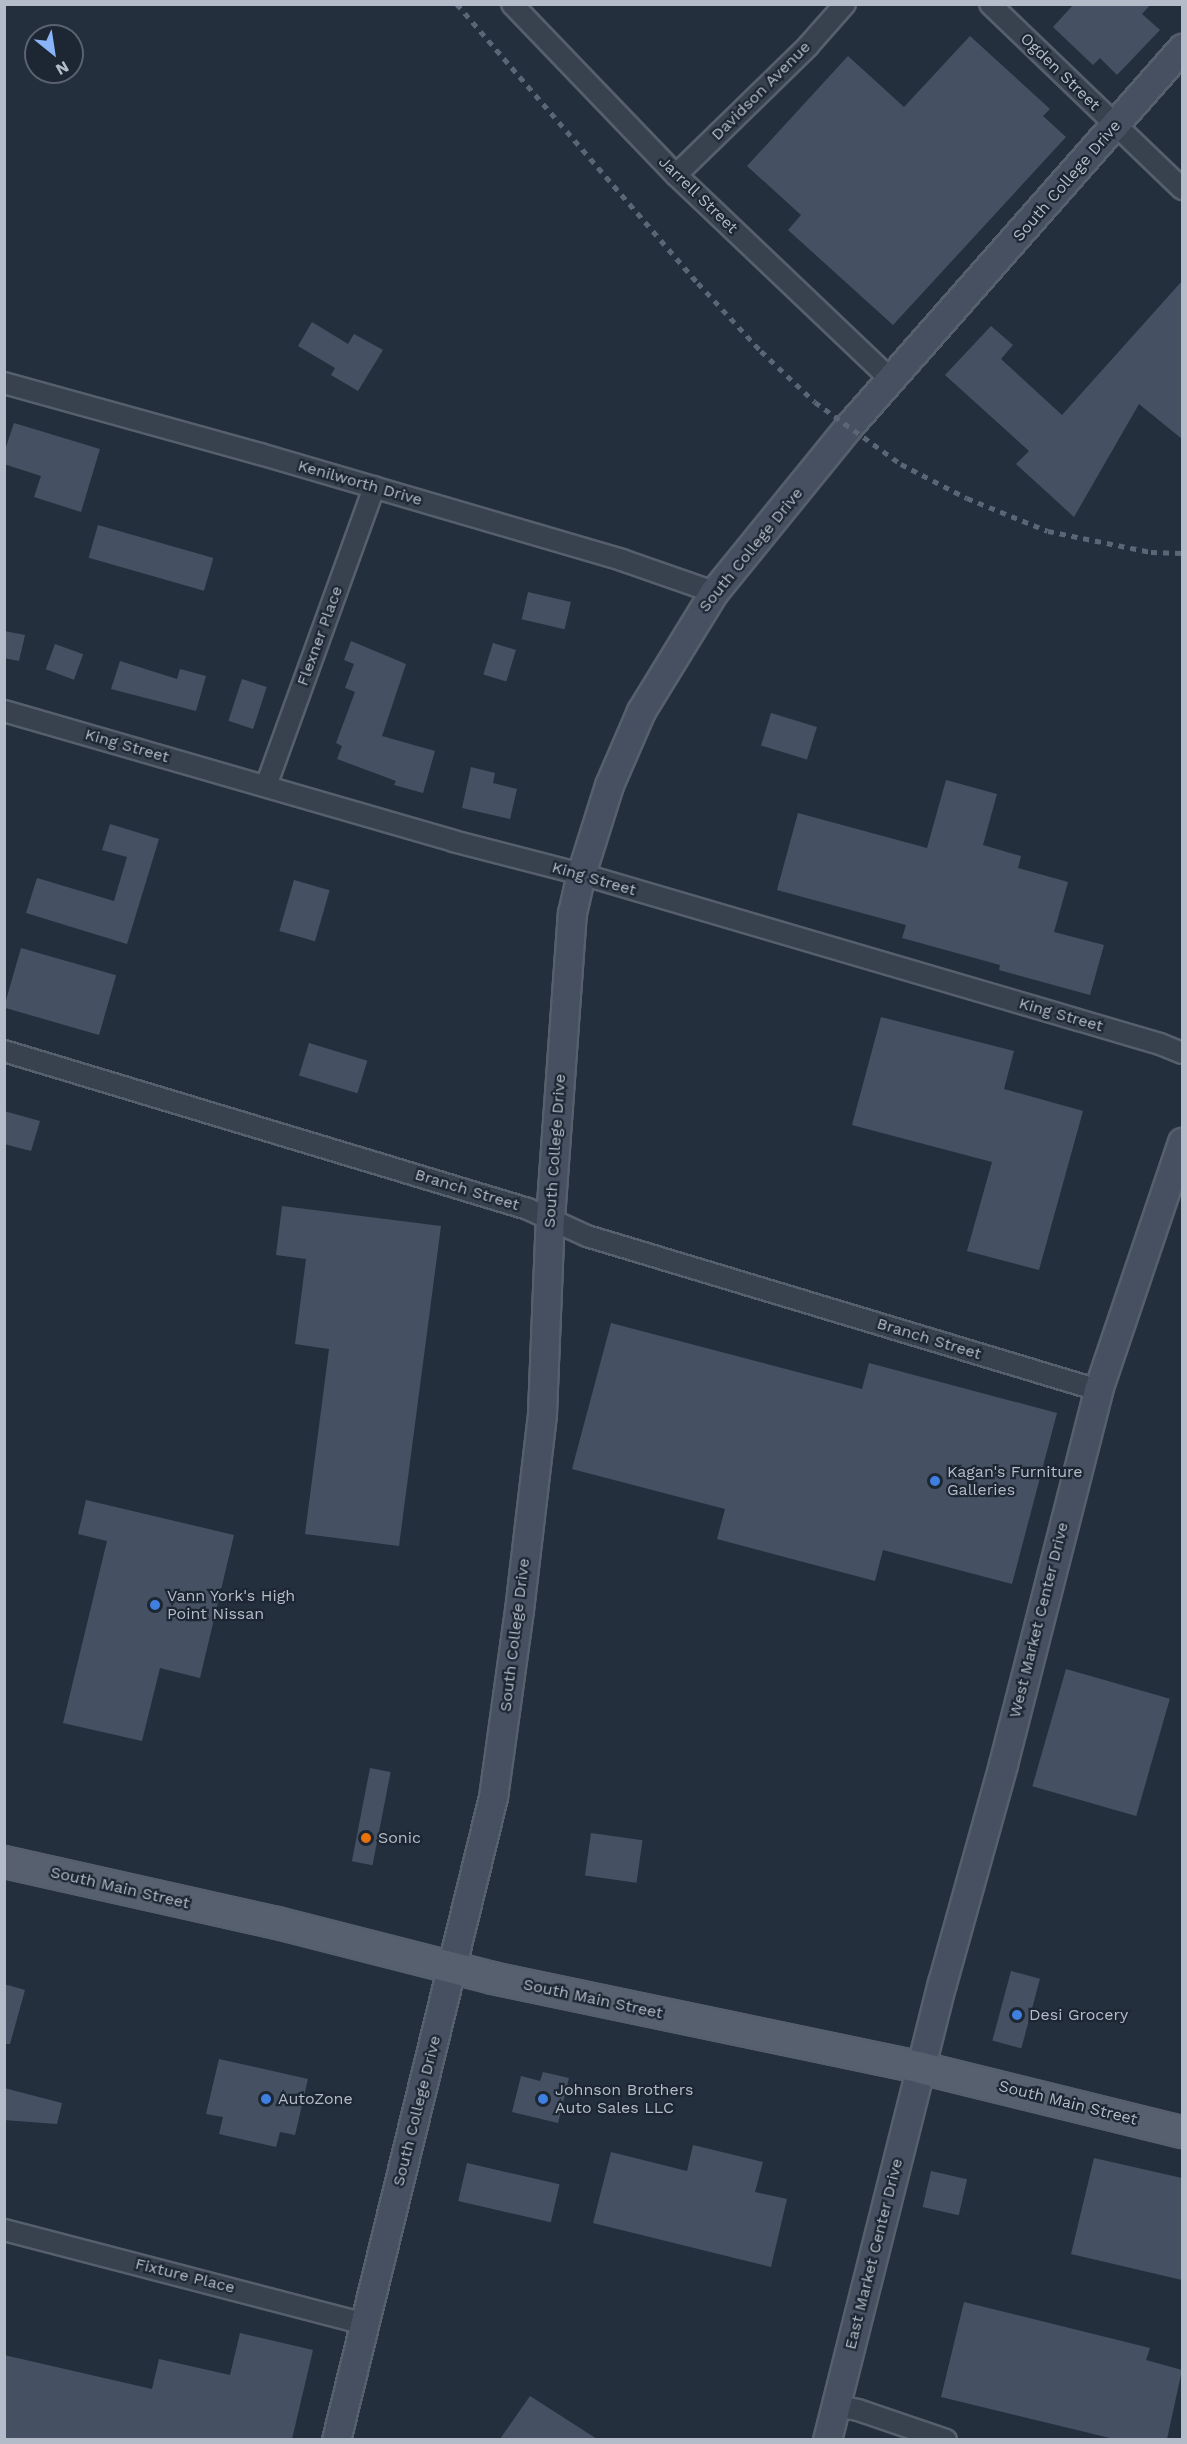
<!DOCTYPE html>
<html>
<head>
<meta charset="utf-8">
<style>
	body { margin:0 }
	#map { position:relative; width:1187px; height:2444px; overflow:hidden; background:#242f3e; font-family:"Work Sans",sans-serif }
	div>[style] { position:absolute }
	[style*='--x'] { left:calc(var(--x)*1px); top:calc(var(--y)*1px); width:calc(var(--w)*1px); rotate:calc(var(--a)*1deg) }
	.building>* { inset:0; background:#455162; transform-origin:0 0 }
	.roads { filter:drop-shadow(2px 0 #565f6c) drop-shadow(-2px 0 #565f6c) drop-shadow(0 2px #565f6c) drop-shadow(0 -2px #565f6c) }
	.street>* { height:20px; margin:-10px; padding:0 10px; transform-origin:10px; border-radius:10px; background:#38414e }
	.secondary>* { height:27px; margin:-13.5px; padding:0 13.5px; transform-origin:13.5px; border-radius:13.5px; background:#465061 }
	.primary>* { height:30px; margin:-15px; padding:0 15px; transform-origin:15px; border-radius:15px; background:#56606e }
	.rail>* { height:4.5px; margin-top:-2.25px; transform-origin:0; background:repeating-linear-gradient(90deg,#5a6575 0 6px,transparent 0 12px) }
	.dots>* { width:16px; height:16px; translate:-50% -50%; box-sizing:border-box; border:3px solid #1d2633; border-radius:50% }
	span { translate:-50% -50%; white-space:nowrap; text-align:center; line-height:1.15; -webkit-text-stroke:4.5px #1d2633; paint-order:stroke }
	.street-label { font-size:16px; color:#b4bcc9 }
	.poi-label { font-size:16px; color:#b4bcc9 }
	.left { translate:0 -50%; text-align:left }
	.frame { position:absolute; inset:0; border:6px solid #b4bcc9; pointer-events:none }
	.north { position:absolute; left:24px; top:24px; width:60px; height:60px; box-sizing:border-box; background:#1d2633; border:2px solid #59626f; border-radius:50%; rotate:150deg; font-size:16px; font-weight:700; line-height:24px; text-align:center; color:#b4bcc9 }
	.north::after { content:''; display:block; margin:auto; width:21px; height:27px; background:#8ab4f8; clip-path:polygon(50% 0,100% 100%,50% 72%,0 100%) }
</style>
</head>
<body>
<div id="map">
	<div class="building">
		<i style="clip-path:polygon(1074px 4px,1151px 4px,1142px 14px,1160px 30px,1117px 75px,1100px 58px,1093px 65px,1053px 27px)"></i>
		<i style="clip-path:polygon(970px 36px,1050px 109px,1043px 116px,1066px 137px,893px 325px,788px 230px,801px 215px,747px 166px,848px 56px,904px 107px)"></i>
		<i style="clip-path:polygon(1182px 281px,1182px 439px,1139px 404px,1074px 517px,1016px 464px,1029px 451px,945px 375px,991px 326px,1013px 345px,1001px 359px,1062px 415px)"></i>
		<i style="clip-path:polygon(312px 322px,348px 344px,354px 334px,383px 350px,358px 391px,331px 375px,335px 368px,298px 346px)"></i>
		<i style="clip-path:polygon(14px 423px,100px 449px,81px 512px,34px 497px,41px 476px,4px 464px,4px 453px)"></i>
		<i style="left:98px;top:525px;width:120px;height:34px;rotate:16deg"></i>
		<i style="left:528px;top:592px;width:44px;height:28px;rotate:13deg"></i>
		<i style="clip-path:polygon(4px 631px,25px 635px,19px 661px,4px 658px)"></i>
		<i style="clip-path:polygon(351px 641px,406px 664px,382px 736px,435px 751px,423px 793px,394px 785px,396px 781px,337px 759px,342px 746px,336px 743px,355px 692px,345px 688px,354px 664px,344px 660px)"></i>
		<i style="left:493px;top:643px;width:24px;height:33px;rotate:17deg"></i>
		<i style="left:55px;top:644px;width:30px;height:27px;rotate:20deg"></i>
		<i style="clip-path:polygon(120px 661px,177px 679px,180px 669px,206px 676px,196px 711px,111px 689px)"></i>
		<i style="left:242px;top:679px;width:26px;height:44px;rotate:18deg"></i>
		<i style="left:771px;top:713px;width:48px;height:34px;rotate:17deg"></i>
		<i style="clip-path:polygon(471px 767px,495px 773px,493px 783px,517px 789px,510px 819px,462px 808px)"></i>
		<i style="clip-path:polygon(946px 780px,997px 794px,983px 845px,1021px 856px,1018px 868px,1068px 882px,1054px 932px,1104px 945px,1090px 995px,999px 970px,1000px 965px,902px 938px,906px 925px,777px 890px,798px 813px,927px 848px)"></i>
		<i style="clip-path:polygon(110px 824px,159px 839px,127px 944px,26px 913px,37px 878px,114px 901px,127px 857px,102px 850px)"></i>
		<i style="left:294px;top:880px;width:37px;height:53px;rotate:16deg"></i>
		<i style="left:21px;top:948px;width:99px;height:62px;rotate:16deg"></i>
		<i style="clip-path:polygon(881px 1017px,1014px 1051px,1004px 1089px,1083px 1111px,1039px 1270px,967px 1251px,992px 1162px,852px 1125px)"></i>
		<i style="left:309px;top:1043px;width:61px;height:34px;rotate:17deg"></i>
		<i style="clip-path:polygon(4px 1111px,40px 1121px,31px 1151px,4px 1144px)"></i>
		<i style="clip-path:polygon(282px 1206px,441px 1226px,399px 1546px,305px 1534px,329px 1349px,295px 1344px,306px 1259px,276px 1255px)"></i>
		<i style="clip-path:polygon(611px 1323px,862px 1389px,869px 1363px,1057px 1413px,1012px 1584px,883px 1550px,875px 1581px,717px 1539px,725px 1509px,572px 1469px)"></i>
		<i style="clip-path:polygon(86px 1500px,234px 1535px,200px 1678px,160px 1668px,142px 1741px,63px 1723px,107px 1541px,78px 1534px)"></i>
		<i style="left:1066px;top:1669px;width:108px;height:122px;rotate:16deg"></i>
		<i style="left:370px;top:1768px;width:21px;height:95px;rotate:11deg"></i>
		<i style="left:591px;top:1833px;width:52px;height:43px;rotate:8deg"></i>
		<i style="left:1011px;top:1971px;width:30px;height:72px;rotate:15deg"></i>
		<i style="clip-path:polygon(4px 1984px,25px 1990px,10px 2044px,4px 2044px)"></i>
		<i style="clip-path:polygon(219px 2059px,308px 2079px,295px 2135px,280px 2132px,276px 2147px,219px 2134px,223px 2117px,206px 2114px)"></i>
		<i style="clip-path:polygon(543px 2072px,569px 2078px,558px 2123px,512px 2112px,521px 2076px,540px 2081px)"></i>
		<i style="clip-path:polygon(4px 2088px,62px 2103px,57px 2124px,4px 2120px)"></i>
		<i style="clip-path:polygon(693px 2145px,763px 2162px,755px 2192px,787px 2199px,771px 2267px,593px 2223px,611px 2152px,687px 2171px)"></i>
		<i style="clip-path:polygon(1094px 2158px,1182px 2178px,1182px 2280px,1071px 2254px)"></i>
		<i style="left:467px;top:2163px;width:95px;height:39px;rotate:13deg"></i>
		<i style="left:931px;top:2171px;width:37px;height:37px;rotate:13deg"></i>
		<i style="clip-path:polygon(964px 2302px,1150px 2348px,1146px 2360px,1182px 2370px,1167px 2439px,1114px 2439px,941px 2397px)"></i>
		<i style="clip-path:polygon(240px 2333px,313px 2350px,292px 2439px,4px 2439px,4px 2355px,152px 2389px,159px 2359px,230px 2375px)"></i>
		<i style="clip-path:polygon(530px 2396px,597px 2439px,500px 2439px)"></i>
	</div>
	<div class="roads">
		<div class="street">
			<i style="--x:512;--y:4;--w:237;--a:46.2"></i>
			<i style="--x:676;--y:175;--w:297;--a:43.6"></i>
			<i style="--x:990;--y:4;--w:267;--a:43.9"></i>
			<i style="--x:676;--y:175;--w:185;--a:-44.3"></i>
			<i style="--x:808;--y:46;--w:56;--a:-48.6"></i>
			<i style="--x:4;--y:383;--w:266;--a:15.5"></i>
			<i style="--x:260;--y:454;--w:377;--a:16.3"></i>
			<i style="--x:622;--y:560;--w:97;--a:19.2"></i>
			<i style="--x:4;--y:711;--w:467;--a:16.1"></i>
			<i style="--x:453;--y:841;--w:132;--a:14.5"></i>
			<i style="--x:581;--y:874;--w:603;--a:16.36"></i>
			<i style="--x:1160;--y:1044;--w:24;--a:22"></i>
			<i style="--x:266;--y:786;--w:318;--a:-70.1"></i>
			<i style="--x:4;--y:1051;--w:547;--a:16.78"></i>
			<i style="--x:528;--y:1209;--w:65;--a:24.6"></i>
			<i style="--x:587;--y:1236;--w:534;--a:16.77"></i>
			<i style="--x:4;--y:2230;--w:374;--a:14.6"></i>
			<i style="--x:836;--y:2406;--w:22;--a:10"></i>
			<i style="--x:858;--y:2410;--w:93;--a:18.8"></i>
		</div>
		<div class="secondary">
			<i style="--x:336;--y:2440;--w:662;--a:-76.28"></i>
			<i style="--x:493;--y:1797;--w:189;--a:-82.1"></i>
			<i style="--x:519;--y:1610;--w:198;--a:-83.3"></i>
			<i style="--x:542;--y:1413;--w:195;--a:-87.7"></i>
			<i style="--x:550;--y:1218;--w:306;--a:-85.9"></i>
			<i style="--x:572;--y:913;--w:40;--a:-77"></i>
			<i style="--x:581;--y:874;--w:93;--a:-72.5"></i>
			<i style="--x:609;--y:785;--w:81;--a:-66.6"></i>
			<i style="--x:641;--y:711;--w:140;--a:-58.5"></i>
			<i style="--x:714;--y:592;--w:214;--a:-50.9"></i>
			<i style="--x:849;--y:426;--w:504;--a:-48.62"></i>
			<i style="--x:827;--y:2440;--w:471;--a:-75.9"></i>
			<i style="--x:942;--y:1983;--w:227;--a:-74.4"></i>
			<i style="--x:1003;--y:1764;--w:386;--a:-75.7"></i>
			<i style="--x:1098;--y:1390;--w:262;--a:-71.3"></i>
		</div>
		<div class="primary">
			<i style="--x:4;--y:1862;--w:280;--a:12.6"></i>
			<i style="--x:277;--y:1923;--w:222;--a:14.3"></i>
			<i style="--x:492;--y:1978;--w:438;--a:11.8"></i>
			<i style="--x:921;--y:2068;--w:269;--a:13.8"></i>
		</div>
	</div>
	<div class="rail">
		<i style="--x:457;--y:4;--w:369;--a:49.2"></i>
		<i style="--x:698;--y:283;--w:93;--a:47.2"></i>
		<i style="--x:761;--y:351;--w:74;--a:43.4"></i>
		<i style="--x:815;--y:402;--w:106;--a:35.8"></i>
		<i style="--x:901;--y:464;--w:74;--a:27.3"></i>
		<i style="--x:967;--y:498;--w:87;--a:22.2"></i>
		<i style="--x:1048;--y:531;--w:105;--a:11.5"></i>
		<i style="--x:1151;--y:552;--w:31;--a:2"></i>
	</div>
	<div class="dots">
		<i style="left:935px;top:1481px;background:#3f7fe0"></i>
		<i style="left:155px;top:1605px;background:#3f7fe0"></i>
		<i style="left:366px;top:1838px;background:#e8710a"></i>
		<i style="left:1017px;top:2015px;background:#3f7fe0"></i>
		<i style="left:266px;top:2099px;background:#3f7fe0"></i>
		<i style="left:543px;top:2099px;background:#3f7fe0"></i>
	</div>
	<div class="street-label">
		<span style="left:1060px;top:72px;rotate:44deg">Ogden Street</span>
		<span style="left:761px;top:91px;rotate:-45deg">Davidson Avenue</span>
		<span style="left:1067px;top:181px;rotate:-49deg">South College Drive</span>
		<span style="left:698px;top:195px;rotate:44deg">Jarrell Street</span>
		<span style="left:360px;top:483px;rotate:16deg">Kenilworth Drive</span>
		<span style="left:751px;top:550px;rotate:-51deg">South College Drive</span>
		<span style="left:320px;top:636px;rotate:-70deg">Flexner Place</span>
		<span style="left:127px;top:746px;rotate:16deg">King Street</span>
		<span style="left:594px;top:879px;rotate:16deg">King Street</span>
		<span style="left:1061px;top:1015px;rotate:16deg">King Street</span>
		<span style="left:555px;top:1151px;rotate:-86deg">South College Drive</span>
		<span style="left:467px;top:1190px;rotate:17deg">Branch Street</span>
		<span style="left:929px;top:1339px;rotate:17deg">Branch Street</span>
		<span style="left:1039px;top:1620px;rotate:-76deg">West Market Center Drive</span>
		<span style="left:515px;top:1635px;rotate:-83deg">South College Drive</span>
		<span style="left:120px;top:1888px;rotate:13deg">South Main Street</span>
		<span style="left:593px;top:1999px;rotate:12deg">South Main Street</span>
		<span style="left:1068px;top:2103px;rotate:14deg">South Main Street</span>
		<span style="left:417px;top:2111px;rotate:-76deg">South College Drive</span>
		<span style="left:874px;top:2254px;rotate:-76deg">East Market Center Drive</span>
		<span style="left:185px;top:2276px;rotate:14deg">Fixture Place</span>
	</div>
	<div class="poi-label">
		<span class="left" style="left:947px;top:1481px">Kagan's Furniture<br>Galleries</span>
		<span class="left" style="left:167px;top:1605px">Vann York's High<br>Point Nissan</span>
		<span class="left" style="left:378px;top:1838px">Sonic</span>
		<span class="left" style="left:1029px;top:2015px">Desi Grocery</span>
		<span class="left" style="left:555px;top:2099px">Johnson Brothers<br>Auto Sales LLC</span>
		<span class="left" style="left:278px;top:2099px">AutoZone</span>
	</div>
	<div class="frame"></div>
	<div class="north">N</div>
</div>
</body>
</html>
